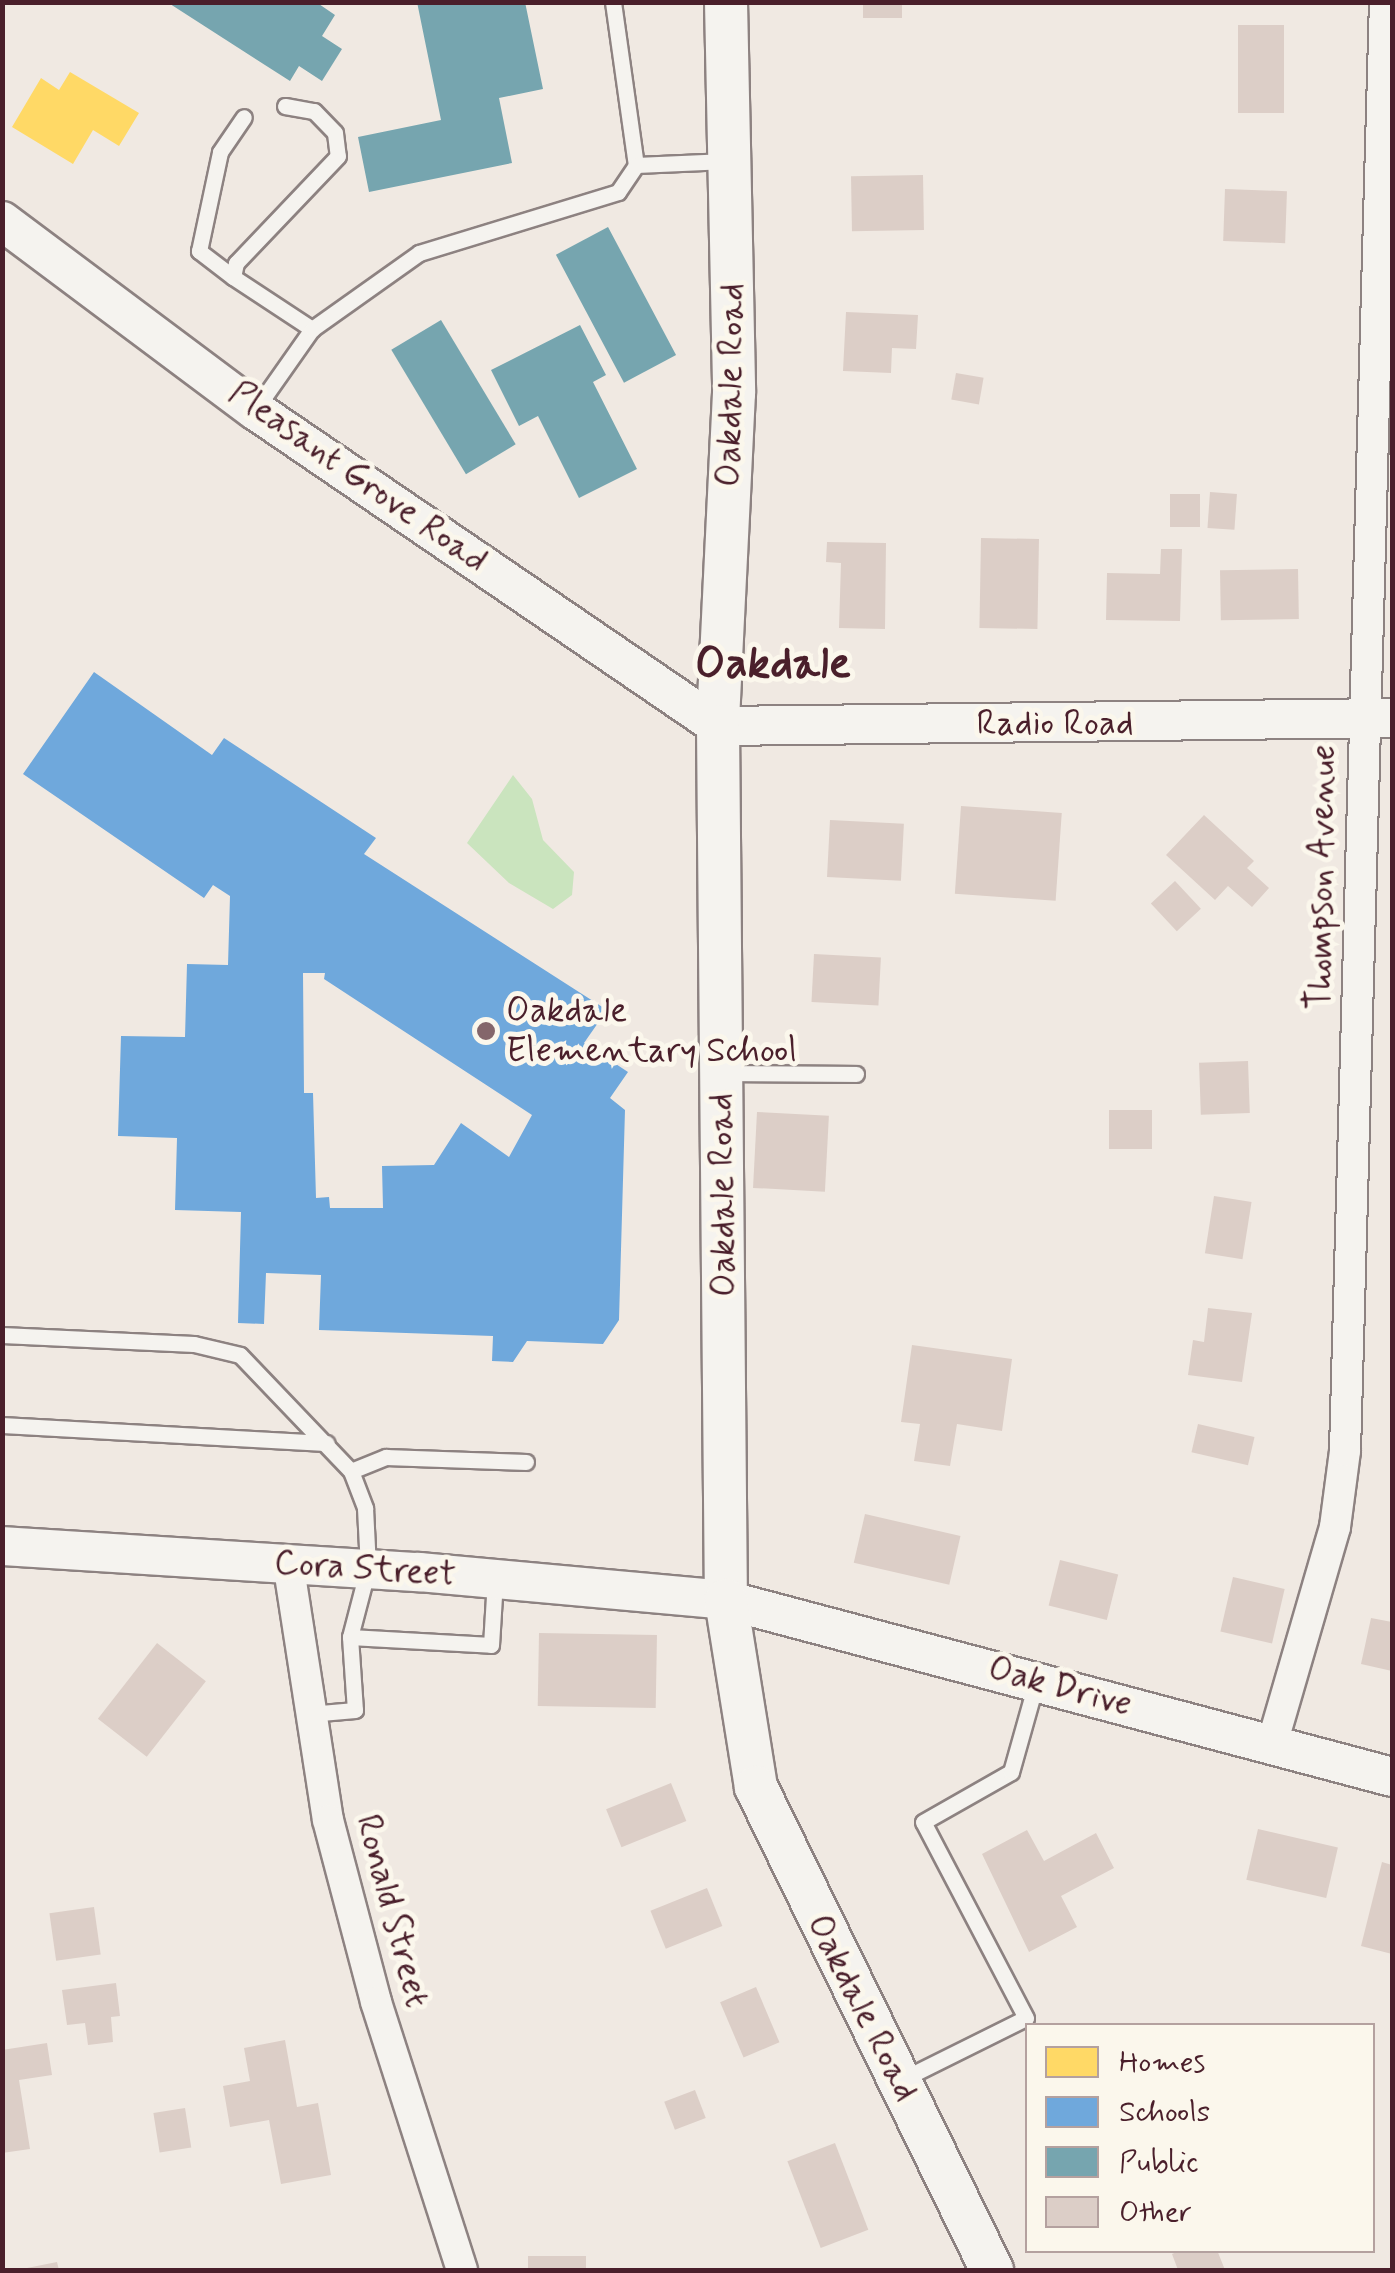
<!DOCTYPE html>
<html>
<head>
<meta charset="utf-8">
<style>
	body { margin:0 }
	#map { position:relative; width:1395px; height:2273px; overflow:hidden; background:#f0e9e2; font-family:Mynerve,sans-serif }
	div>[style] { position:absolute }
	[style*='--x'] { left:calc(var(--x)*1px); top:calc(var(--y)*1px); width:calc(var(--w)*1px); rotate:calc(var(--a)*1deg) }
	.green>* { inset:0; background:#cae4be }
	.homes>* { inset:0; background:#ffd966 }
	.schools>* { inset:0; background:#6fa8dc }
	.public>* { inset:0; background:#76a5af; transform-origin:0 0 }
	.building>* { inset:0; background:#dccec7; transform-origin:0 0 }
	.roads { filter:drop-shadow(2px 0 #8d8281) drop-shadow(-2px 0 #8d8281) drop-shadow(0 2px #8d8281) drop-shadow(0 -2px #8d8281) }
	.service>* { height:15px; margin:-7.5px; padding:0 7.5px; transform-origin:7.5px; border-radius:7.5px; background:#f5f3ef }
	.minor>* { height:30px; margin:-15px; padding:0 15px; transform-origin:15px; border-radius:15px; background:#f5f3ef }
	.tertiary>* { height:38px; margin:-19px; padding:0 19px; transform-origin:19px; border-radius:19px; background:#f5f3ef }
	.secondary>* { height:42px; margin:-21px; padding:0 21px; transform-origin:21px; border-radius:21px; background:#f5f3ef }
	.dots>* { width:28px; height:28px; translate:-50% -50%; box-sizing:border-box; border:5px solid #fbf7ec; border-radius:50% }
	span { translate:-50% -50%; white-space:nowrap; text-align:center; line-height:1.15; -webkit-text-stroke:10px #fbf7ec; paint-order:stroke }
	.street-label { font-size:35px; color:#4a1f2b }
	.poi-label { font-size:35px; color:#4a1f2b }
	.left { translate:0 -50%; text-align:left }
	.district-label { font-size:45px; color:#4a1f2b; font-weight:700 }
	.frame { position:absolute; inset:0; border:5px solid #4a1f2b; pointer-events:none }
	.legend { position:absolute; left:1025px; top:2023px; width:350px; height:230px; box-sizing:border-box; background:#fbf7ec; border:2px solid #b4a19f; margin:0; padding:12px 18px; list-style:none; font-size:30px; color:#4a1f2b }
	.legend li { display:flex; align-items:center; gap:20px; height:50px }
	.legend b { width:50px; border:2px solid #b4a19f }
</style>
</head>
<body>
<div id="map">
	<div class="green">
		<i style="clip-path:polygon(513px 775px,532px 799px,543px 840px,574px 872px,572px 895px,553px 909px,509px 883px,467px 843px)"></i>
	</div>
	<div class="homes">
		<i style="clip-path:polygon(70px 72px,139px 113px,119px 146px,93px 130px,73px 164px,12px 127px,41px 78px,59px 90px)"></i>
	</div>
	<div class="schools">
		<i style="clip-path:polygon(evenodd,94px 672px,212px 755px,224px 738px,376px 838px,364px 854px,607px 1010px,584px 1043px,628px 1072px,610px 1098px,625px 1110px,619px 1320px,603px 1344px,527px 1341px,513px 1362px,492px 1361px,493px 1336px,319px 1330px,321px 1275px,266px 1273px,264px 1324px,238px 1323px,241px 1212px,175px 1210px,177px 1138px,118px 1136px,121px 1036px,185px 1037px,187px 964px,228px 965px,230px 896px,213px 885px,204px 898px,23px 774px,94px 672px,303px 973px,325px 973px,324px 979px,532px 1115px,509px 1157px,461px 1123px,434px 1165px,382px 1166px,383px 1208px,330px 1208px,329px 1197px,316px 1198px,313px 1093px,304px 1093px,303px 973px)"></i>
	</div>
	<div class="public">
		<i style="clip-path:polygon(167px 2px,316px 2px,335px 15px,322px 36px,342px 49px,322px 81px,299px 66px,290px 81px)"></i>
		<i style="clip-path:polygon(417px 2px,525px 2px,543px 89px,499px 98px,512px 163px,369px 192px,358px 137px,441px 120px)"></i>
		<i style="left:608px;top:227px;width:145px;height:59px;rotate:62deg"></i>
		<i style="left:441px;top:320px;width:145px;height:58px;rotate:59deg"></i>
		<i style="clip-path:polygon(580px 325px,606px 375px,593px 382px,637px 469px,579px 498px,538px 416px,519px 426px,491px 370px)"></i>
	</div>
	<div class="building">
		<i style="left:863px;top:2px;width:39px;height:16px"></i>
		<i style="left:1284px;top:25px;width:88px;height:46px;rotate:90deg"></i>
		<i style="left:923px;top:175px;width:55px;height:72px;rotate:89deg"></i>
		<i style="left:1225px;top:189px;width:62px;height:52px;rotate:2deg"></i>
		<i style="clip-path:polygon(846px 312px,918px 315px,916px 349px,892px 348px,891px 373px,843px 371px)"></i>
		<i style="left:956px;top:373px;width:28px;height:27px;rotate:10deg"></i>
		<i style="left:1210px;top:492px;width:27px;height:36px;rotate:4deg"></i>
		<i style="left:1170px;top:494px;width:30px;height:33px"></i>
		<i style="left:981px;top:538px;width:58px;height:90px;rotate:1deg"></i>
		<i style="clip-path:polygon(827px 542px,886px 543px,885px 629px,839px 628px,841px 563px,826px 562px)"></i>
		<i style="clip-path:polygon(1161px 549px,1182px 549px,1180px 621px,1106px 620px,1107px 573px,1160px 574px)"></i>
		<i style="left:1298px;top:569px;width:50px;height:78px;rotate:89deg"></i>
		<i style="left:961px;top:806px;width:101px;height:88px;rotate:4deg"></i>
		<i style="clip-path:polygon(1204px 815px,1254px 861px,1247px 868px,1269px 888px,1252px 907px,1228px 886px,1215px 900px,1166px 855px)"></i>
		<i style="left:830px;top:820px;width:74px;height:57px;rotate:3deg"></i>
		<i style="left:1175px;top:881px;width:38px;height:33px;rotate:47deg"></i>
		<i style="left:814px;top:954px;width:67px;height:48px;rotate:3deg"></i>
		<i style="left:1248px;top:1061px;width:52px;height:49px;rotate:88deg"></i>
		<i style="left:1152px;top:1110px;width:39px;height:43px;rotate:90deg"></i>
		<i style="left:757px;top:1112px;width:72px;height:76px;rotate:3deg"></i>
		<i style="left:1214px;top:1196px;width:38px;height:58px;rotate:9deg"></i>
		<i style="clip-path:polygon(1208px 1308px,1252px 1313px,1242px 1382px,1188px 1375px,1193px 1340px,1204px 1342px)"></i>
		<i style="clip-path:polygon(912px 1345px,1012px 1359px,1002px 1431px,957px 1424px,950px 1466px,914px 1461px,920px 1424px,901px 1422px)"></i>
		<i style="left:1198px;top:1424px;width:58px;height:29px;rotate:13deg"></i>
		<i style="left:865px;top:1514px;width:98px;height:50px;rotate:13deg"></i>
		<i style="left:1060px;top:1560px;width:60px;height:47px;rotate:14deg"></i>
		<i style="left:1233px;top:1577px;width:53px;height:56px;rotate:13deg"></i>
		<i style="clip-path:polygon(1371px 1618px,1392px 1622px,1392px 1671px,1361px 1664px)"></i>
		<i style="left:539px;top:1633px;width:118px;height:73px;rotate:1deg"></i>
		<i style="left:157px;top:1643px;width:62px;height:96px;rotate:38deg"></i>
		<i style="left:671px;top:1783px;width:41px;height:70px;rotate:68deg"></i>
		<i style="left:1258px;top:1829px;width:82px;height:52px;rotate:13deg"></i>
		<i style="clip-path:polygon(1027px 1830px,1044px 1861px,1096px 1833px,1114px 1868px,1061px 1896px,1077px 1927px,1029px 1952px,982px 1854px)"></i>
		<i style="clip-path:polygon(1382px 1862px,1392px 1865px,1392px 1954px,1361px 1946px)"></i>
		<i style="left:707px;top:1888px;width:41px;height:61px;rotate:68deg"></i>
		<i style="left:94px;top:1907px;width:48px;height:45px;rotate:82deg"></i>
		<i style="clip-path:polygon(116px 1983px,120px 2016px,111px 2017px,113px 2042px,88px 2045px,85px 2023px,67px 2025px,62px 1990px)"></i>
		<i style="left:756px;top:1987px;width:60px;height:39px;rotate:67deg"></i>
		<i style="clip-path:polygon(285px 2040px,297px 2107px,318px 2103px,331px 2175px,281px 2184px,269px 2120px,230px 2127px,223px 2086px,250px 2081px,244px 2048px)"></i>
		<i style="clip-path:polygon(47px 2043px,52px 2075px,19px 2080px,30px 2149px,2px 2153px,2px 2050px)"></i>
		<i style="left:695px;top:2090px;width:30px;height:33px;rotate:69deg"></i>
		<i style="left:185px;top:2108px;width:40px;height:32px;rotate:81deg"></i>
		<i style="left:835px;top:2143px;width:93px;height:51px;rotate:69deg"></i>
		<i style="clip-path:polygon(1181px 2250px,1217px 2250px,1225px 2270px,1178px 2270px,1172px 2254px)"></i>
		<i style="left:528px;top:2256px;width:58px;height:14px"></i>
		<i style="clip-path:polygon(57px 2262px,59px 2270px,22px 2270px,22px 2269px)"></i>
	</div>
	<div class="roads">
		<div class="service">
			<i style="--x:613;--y:2;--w:165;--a:82"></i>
			<i style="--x:285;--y:106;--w:29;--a:10"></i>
			<i style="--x:314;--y:111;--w:30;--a:46"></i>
			<i style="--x:335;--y:133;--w:23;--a:83"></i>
			<i style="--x:338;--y:156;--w:148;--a:133.6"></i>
			<i style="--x:236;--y:263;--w:14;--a:102"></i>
			<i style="--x:233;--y:277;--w:95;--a:33.4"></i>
			<i style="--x:233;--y:277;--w:43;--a:-142.6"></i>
			<i style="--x:199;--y:251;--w:101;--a:-78"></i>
			<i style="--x:220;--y:152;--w:42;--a:-55.6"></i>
			<i style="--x:255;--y:410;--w:99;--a:-54.9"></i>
			<i style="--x:312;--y:329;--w:131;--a:-35.4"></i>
			<i style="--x:419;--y:253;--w:208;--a:-17"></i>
			<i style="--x:618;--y:192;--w:32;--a:-56"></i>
			<i style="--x:636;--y:165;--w:91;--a:-2.5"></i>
			<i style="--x:726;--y:1073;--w:130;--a:0.4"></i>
			<i style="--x:2;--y:1335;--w:192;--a:2.7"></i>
			<i style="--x:194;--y:1344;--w:47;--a:13.4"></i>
			<i style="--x:240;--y:1355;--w:161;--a:46.3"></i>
			<i style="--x:351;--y:1471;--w:40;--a:69"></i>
			<i style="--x:365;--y:1508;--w:60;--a:87.1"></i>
			<i style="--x:368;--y:1568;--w:71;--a:104.6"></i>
			<i style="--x:350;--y:1637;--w:73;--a:86.1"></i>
			<i style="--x:355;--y:1710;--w:46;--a:175"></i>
			<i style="--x:2;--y:1425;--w:325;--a:3.2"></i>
			<i style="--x:351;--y:1471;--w:38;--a:-22"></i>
			<i style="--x:386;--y:1457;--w:140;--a:2"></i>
			<i style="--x:350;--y:1637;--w:141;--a:3.2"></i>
			<i style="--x:491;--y:1645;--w:65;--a:-86.5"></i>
			<i style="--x:903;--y:2079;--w:137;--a:-26.4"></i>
			<i style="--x:1026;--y:2018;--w:221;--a:-117.7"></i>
			<i style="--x:923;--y:1822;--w:101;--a:-29.6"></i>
			<i style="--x:1011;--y:1772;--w:92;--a:-74.3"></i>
		</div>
		<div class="minor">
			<i style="--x:288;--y:1562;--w:261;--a:81.2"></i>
			<i style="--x:328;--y:1820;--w:188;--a:75.2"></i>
			<i style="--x:376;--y:2002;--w:281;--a:72.2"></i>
			<i style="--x:1272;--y:1744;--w:226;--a:-73.8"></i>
			<i style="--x:1335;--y:1527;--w:77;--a:-82.5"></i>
			<i style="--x:1345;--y:1451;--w:1450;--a:-88.42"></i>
		</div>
		<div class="tertiary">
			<i style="--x:2;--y:221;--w:316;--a:36.8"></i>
			<i style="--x:255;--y:410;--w:561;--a:34.31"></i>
			<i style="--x:718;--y:726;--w:674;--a:-0.68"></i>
			<i style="--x:2;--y:1546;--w:418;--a:3.6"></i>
			<i style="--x:419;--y:1572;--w:308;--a:5.2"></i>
			<i style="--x:726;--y:1600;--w:689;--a:14.88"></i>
		</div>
		<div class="secondary">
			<i style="--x:726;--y:2;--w:391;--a:88.8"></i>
			<i style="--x:734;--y:393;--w:333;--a:92.8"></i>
			<i style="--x:718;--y:726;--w:874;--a:89.48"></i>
			<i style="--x:726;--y:1600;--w:189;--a:80.9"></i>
			<i style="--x:756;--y:1787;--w:538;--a:63.96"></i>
		</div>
	</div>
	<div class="dots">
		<i style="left:486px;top:1031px;background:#84666b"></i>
	</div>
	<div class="street-label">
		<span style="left:731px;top:385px;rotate:-89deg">Oakdale Road</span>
		<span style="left:358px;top:477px;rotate:35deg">Pleasant Grove Road</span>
		<span style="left:1055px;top:724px">Radio Road</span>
		<span style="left:1322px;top:877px;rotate:-89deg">Thompson Avenue</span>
		<span style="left:723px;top:1195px;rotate:-91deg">Oakdale Road</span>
		<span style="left:365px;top:1569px;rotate:4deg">Cora Street</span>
		<span style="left:1060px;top:1687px;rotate:15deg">Oak Drive</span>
		<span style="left:392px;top:1911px;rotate:75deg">Ronald Street</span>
		<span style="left:862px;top:2008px;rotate:63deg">Oakdale Road</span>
	</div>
	<div class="poi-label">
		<span class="left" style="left:506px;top:1031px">Oakdale<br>Elementary School</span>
	</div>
	<div class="district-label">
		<span style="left:773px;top:665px">Oakdale</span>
	</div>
	<div class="frame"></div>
	<ul class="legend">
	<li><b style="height:28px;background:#ffd966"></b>Homes</li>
	<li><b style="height:28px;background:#6fa8dc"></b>Schools</li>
	<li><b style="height:28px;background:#76a5af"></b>Public</li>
	<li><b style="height:28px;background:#dccec7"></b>Other</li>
	</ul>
</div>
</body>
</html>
